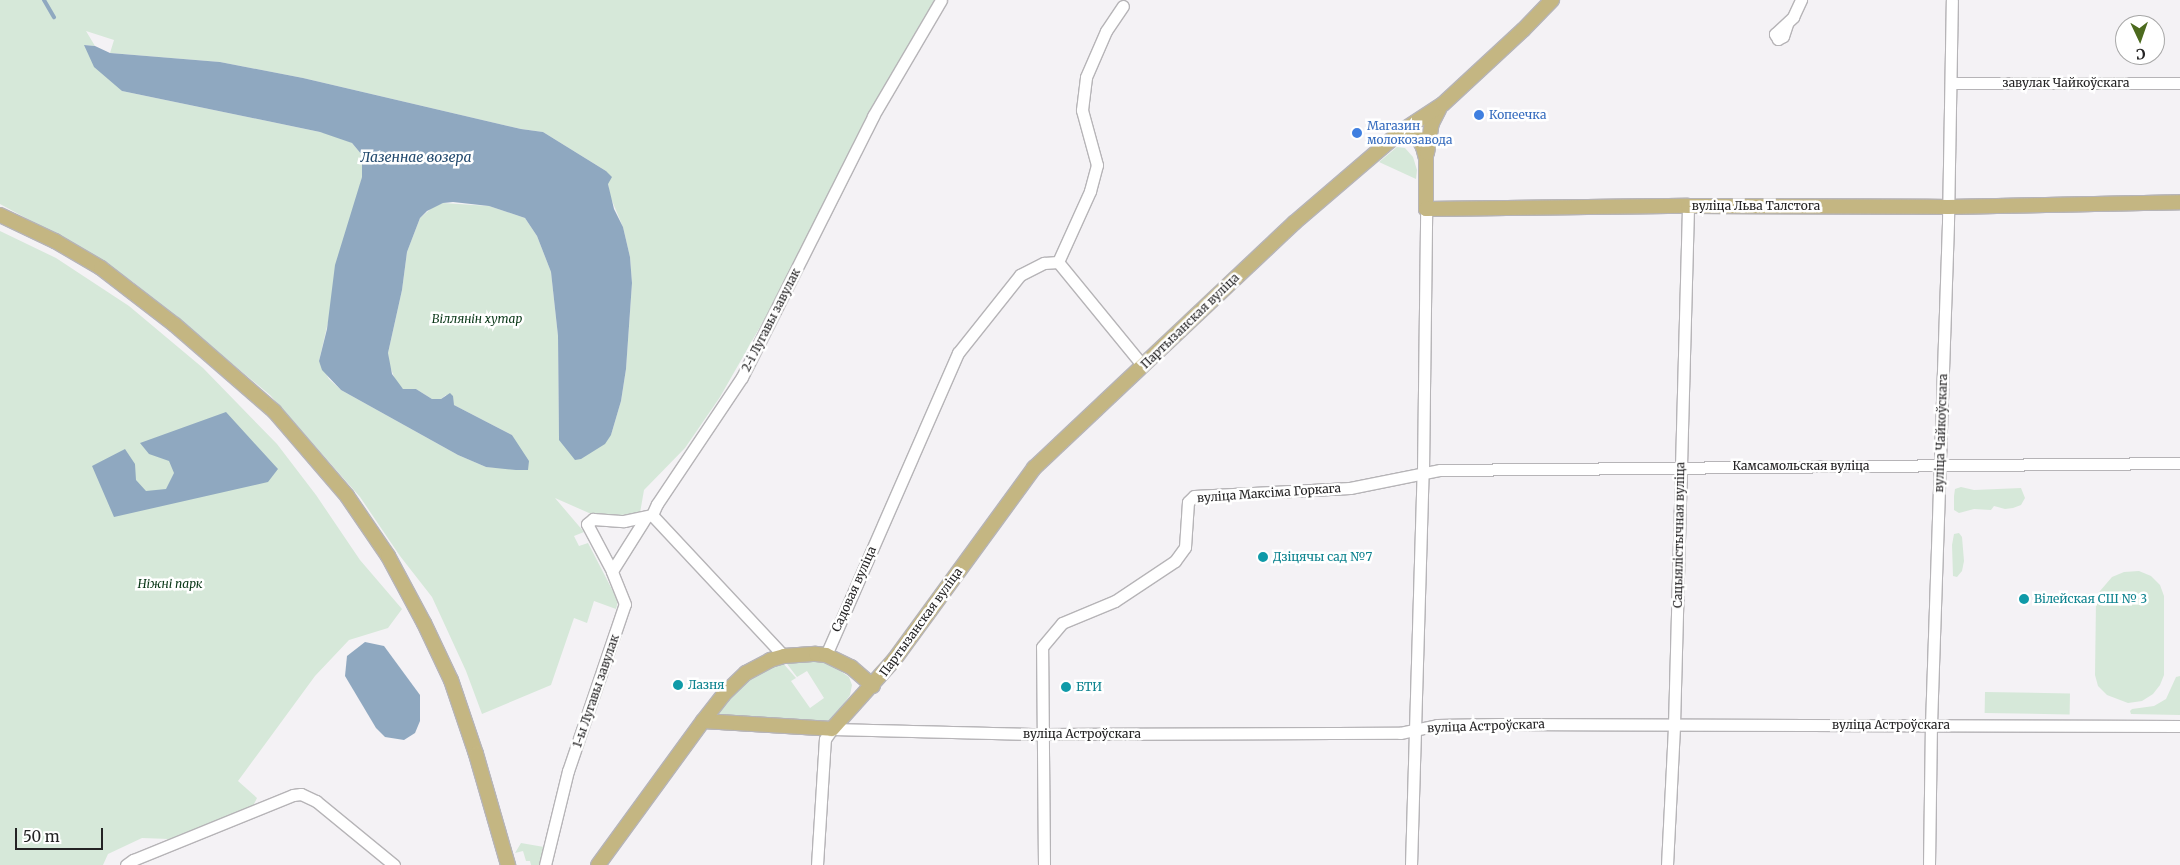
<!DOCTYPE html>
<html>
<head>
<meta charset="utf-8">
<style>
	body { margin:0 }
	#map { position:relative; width:2180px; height:865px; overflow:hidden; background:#f4f2f5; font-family:Merriweather,serif }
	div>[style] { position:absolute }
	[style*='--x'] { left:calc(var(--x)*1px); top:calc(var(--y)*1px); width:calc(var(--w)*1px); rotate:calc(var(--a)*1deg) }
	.green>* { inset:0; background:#d6e8d9; transform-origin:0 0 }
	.water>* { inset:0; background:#8fa8c0 }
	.stream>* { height:4px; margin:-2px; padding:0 2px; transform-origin:2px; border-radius:2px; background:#8fa8c0 }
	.roads { filter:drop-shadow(1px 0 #b6b4b7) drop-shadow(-1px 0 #b6b4b7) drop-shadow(0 1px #b6b4b7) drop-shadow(0 -1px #b6b4b7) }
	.minor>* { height:11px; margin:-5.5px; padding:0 5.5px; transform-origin:5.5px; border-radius:5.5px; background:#fff }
	.major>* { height:14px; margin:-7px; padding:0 7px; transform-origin:7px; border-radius:7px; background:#c4b682 }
	.dots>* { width:14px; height:14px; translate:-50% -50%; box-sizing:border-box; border:2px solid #fff; border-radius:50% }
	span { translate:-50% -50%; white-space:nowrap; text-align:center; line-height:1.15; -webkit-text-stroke:5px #fff; paint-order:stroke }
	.street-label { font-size:12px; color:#242324 }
	.shop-label { font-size:12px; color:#366cbe }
	.left { translate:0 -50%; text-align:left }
	.park-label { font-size:12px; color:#093717; font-style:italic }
	.culture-label { font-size:12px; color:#0d838f }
	.water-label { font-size:14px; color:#234a6e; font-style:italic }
	.north { position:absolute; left:2115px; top:15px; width:50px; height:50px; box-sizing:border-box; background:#fff; border:1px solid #a7a7a7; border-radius:50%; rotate:177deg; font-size:14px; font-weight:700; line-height:20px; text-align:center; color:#242324 }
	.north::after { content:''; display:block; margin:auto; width:18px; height:22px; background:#4c6a1e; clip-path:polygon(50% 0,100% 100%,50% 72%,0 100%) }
	.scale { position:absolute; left:15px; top:828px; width:88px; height:22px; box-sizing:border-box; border:2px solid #242324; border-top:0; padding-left:6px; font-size:15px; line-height:18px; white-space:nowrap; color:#242324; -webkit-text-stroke:4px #fff; paint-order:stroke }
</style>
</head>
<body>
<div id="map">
	<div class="green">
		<i style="clip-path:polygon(evenodd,0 0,937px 0,772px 306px,720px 397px,685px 448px,644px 490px,640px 513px,621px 515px,589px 513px,555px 498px,584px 532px,574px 536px,579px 546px,588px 543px,618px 601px,616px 609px,594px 601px,587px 623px,574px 618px,551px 685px,482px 714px,466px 671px,432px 597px,400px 556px,360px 497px,270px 395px,133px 282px,90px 253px,0 204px,0 0,86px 31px,114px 40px,110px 53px,220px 62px,303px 78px,521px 129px,543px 132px,606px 171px,610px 196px,623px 227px,630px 257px,632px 283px,626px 369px,621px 401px,611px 435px,559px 440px,558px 336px,551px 272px,537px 236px,525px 218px,489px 206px,443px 203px,434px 206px,420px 218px,407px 252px,402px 290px,388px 353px,389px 364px,396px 382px,403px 389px,416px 389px,432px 399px,441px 399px,446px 395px,454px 405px,512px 435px,528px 469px,486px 467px,458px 455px,341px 390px,329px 379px,319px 361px,362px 177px,362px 155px,352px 143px,339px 136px,122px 91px,85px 45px,95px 46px,86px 31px)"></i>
		<i style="clip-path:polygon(1397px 147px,1405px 148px,1413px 157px,1417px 170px,1416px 179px,1379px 162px)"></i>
		<i style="clip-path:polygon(0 231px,56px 258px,129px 306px,203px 368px,277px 444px,316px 495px,360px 560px,402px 609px,388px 628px,349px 640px,315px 676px,238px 781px,257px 798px,253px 806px,169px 839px,142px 838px,108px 854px,103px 865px,0 865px)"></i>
		<i style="clip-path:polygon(1961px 487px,1974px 490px,2021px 488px,2025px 498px,2021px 505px,2013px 508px,2005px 509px,1994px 506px,1991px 510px,1974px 509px,1959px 513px,1954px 510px,1954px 496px,1955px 489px)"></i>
		<i style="clip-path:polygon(1959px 533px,1962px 537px,1964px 561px,1962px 571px,1957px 577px,1953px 576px,1952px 545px,1954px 534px)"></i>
		<i style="clip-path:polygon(2139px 571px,2151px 576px,2160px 585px,2164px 596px,2164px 675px,2160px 685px,2153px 694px,2142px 701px,2128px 703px,2107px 695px,2098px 686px,2095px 675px,2096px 601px,2100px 591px,2112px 577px,2124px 572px)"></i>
		<i style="clip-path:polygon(823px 659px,849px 677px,852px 685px,850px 695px,832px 721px,714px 716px,744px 679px,782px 662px,796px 678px,791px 681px,810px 708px,824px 698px,807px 671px,797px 677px,784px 660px)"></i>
		<i style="clip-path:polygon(2180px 676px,2180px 715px,2131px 714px,2130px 711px,2132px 709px,2154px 706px,2166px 699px,2176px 677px)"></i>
		<i style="left:1985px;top:692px;width:85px;height:21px;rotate:1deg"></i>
		<i style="clip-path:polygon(521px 843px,544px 847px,541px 865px,531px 865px,530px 861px,526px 861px,523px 851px,515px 853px)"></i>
	</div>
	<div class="water">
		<i style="clip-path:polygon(84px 45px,95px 46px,110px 53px,220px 62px,303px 78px,521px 129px,543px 132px,606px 171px,612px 177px,608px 184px,614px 209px,623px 227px,630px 257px,632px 283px,626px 369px,621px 401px,611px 435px,605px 444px,581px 459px,575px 460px,559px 440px,558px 336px,551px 272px,537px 236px,525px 218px,489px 206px,453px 202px,443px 203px,427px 211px,420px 218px,407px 252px,402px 290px,388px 353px,392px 374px,403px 389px,416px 389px,432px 399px,441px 399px,450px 393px,453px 396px,454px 405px,512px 435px,529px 461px,528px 470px,516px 470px,486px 467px,458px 455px,341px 390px,322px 370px,319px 361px,327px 329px,335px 265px,362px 177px,362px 155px,352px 143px,320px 132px,122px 91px,94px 67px)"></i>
		<i style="clip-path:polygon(226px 412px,278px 469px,268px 482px,114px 517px,92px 466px,125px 449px,135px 464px,136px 480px,146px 491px,166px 489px,174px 473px,169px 461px,149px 454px,140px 443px)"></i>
		<i style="clip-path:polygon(365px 642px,384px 646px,420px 695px,420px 721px,415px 733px,404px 740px,385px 737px,376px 728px,345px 676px,347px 656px)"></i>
	</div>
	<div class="stream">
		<i style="--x:44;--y:0;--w:20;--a:60"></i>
	</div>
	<div class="roads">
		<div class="minor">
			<i style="--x:1787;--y:24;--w:13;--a:108"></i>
			<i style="--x:1783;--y:36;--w:6;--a:149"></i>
			<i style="--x:1778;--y:39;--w:6;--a:-121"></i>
			<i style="--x:1775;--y:34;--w:25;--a:-43"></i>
			<i style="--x:1793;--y:17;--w:19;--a:-65"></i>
			<i style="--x:1951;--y:83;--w:229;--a:0"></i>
			<i style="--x:1058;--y:262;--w:78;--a:-65.7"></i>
			<i style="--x:1090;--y:191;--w:27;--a:-75"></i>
			<i style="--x:1097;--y:165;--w:57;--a:-105.3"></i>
			<i style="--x:1082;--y:110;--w:33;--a:-83"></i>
			<i style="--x:1086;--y:77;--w:50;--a:-66.5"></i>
			<i style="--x:1106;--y:31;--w:30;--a:-56"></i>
			<i style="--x:652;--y:515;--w:12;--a:-66"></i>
			<i style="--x:657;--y:504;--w:153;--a:-56.2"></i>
			<i style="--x:742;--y:377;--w:292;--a:-63.3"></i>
			<i style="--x:873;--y:116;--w:134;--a:-59.6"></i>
			<i style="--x:652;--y:515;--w:193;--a:46.9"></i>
			<i style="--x:612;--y:571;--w:64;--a:-57.8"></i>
			<i style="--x:826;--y:655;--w:330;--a:-66.4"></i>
			<i style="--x:958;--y:353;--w:100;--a:-51.5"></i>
			<i style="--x:1020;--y:275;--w:27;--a:-27"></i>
			<i style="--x:1044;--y:263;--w:14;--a:-4"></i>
			<i style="--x:1058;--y:262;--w:134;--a:50.7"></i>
			<i style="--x:126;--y:865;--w:9;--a:-36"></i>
			<i style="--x:133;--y:860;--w:173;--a:-22.1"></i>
			<i style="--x:293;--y:795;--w:8;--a:-7"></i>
			<i style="--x:301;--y:794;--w:17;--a:25"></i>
			<i style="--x:316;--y:801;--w:101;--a:39.4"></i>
			<i style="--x:545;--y:865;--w:97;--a:-76.3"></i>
			<i style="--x:568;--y:771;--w:176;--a:-71.2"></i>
			<i style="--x:625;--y:604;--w:35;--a:-112"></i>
			<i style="--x:612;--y:571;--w:53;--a:-118"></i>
			<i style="--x:587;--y:524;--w:8;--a:-40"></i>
			<i style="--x:593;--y:519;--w:31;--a:4"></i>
			<i style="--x:624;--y:521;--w:29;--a:-12"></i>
			<i style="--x:817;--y:865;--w:126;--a:-86.4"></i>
			<i style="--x:825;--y:739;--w:12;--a:-55"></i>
			<i style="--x:832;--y:729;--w:210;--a:1.4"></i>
			<i style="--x:1042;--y:734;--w:358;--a:-0.2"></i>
			<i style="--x:1400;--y:733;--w:38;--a:-12"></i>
			<i style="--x:1437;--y:725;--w:63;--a:-0.9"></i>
			<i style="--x:1500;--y:724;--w:680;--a:0.17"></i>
			<i style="--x:1044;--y:865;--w:218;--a:-90.5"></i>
			<i style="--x:1042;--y:647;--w:31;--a:-50"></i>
			<i style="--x:1062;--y:623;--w:57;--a:-22.5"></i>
			<i style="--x:1115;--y:601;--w:72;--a:-33.7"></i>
			<i style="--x:1175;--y:561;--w:17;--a:-54"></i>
			<i style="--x:1185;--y:547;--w:45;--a:-86.2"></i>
			<i style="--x:1188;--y:502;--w:8;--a:-45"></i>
			<i style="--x:1194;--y:496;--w:156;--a:-2.9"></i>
			<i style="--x:1350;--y:488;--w:92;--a:-11.3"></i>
			<i style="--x:1440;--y:470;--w:740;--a:-0.54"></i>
			<i style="--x:1411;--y:865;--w:393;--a:-88.3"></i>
			<i style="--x:1423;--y:472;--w:263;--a:-89.3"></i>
			<i style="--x:1667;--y:865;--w:140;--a:-87.1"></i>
			<i style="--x:1674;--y:725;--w:519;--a:-88.45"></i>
			<i style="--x:1929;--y:865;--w:140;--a:-89.2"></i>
			<i style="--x:1931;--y:725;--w:503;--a:-88.06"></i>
			<i style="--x:1948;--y:222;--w:222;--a:-89"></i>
		</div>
		<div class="major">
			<i style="--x:1400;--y:132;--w:17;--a:13"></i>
			<i style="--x:1417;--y:136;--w:13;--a:61"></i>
			<i style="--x:1423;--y:147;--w:11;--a:75"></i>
			<i style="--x:1426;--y:158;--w:51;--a:90"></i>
			<i style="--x:1426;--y:209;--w:262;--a:-0.7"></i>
			<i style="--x:1688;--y:206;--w:260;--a:0.2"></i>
			<i style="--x:1948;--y:207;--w:232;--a:-1.2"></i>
			<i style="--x:1427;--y:153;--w:30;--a:-81"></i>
			<i style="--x:1432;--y:123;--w:16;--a:-63"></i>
			<i style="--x:0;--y:215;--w:61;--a:25.3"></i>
			<i style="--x:55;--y:241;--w:53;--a:30.4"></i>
			<i style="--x:101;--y:268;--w:93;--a:37.6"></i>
			<i style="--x:175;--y:325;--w:131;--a:41"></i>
			<i style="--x:274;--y:411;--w:112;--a:49.3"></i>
			<i style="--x:347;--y:496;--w:73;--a:55.7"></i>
			<i style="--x:388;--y:556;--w:76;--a:61.8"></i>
			<i style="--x:424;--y:623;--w:63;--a:64.7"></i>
			<i style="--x:451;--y:680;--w:78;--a:71.3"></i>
			<i style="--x:476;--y:754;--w:116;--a:73.9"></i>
			<i style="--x:703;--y:721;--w:129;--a:3.5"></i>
			<i style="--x:832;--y:729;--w:93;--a:-48.1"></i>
			<i style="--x:894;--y:660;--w:238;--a:-53.9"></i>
			<i style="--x:1034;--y:468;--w:357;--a:-43.3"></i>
			<i style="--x:1294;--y:223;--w:140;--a:-40.6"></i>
			<i style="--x:1400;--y:132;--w:51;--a:-33.1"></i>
			<i style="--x:1443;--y:104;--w:109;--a:-42.8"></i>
			<i style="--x:1523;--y:30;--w:42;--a:-46"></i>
			<i style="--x:598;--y:865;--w:178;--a:-53.9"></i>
			<i style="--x:703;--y:721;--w:33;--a:-52"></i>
			<i style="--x:723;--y:695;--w:32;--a:-44"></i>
			<i style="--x:746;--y:673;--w:27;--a:-28"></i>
			<i style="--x:770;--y:660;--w:15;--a:-16"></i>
			<i style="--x:784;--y:656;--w:32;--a:-4"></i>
			<i style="--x:816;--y:654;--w:10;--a:6"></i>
			<i style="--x:826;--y:655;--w:28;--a:26"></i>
			<i style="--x:851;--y:667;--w:29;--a:41"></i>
		</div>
	</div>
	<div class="dots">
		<i style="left:1479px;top:115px;background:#3f7fe0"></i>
		<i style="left:1357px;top:133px;background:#3f7fe0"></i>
		<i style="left:1263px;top:557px;background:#0f9aa8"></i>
		<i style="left:2024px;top:599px;background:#0f9aa8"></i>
		<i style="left:678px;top:685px;background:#0f9aa8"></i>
		<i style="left:1066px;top:687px;background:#0f9aa8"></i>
	</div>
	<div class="street-label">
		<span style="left:2066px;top:83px">завулак Чайкоўскага</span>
		<span style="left:1756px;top:206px">вуліца Льва Талстога</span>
		<span style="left:771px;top:320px;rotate:-63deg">2-і Лугавы завулак</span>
		<span style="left:1190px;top:321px;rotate:-44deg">Партызанская вуліца</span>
		<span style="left:1941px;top:433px;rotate:-88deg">вуліца Чайкоўскага</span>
		<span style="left:1801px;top:466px">Камсамольская вуліца</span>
		<span style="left:1269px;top:493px;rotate:-4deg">вуліца Максіма Горкага</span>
		<span style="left:1679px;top:535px;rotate:-89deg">Сацыялістычная вуліца</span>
		<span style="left:854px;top:589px;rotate:-66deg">Садовая вуліца</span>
		<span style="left:921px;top:622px;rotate:-54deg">Партызанская вуліца</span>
		<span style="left:596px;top:691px;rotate:-71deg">1-ы Лугавы завулак</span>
		<span style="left:1891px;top:725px">вуліца Астроўскага</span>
		<span style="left:1486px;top:726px;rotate:-2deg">вуліца Астроўскага</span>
		<span style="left:1082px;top:734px">вуліца Астроўскага</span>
	</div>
	<div class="shop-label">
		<span class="left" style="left:1489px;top:115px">Копеечка</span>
		<span class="left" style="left:1367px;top:133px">Магазин<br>молокозавода</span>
	</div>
	<div class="park-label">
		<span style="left:477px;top:319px">Віллянін хутар</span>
		<span style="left:170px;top:584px">Ніжні парк</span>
	</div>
	<div class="culture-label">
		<span class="left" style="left:1273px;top:557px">Дзіцячы сад №7</span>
		<span class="left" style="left:2034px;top:599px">Вілейская СШ № 3</span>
		<span class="left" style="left:688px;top:685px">Лазня</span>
		<span class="left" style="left:1076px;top:687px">БТИ</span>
	</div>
	<div class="water-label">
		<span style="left:416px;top:157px">Лазеннае возера</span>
	</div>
	<div class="north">С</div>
	<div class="scale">50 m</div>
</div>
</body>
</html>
